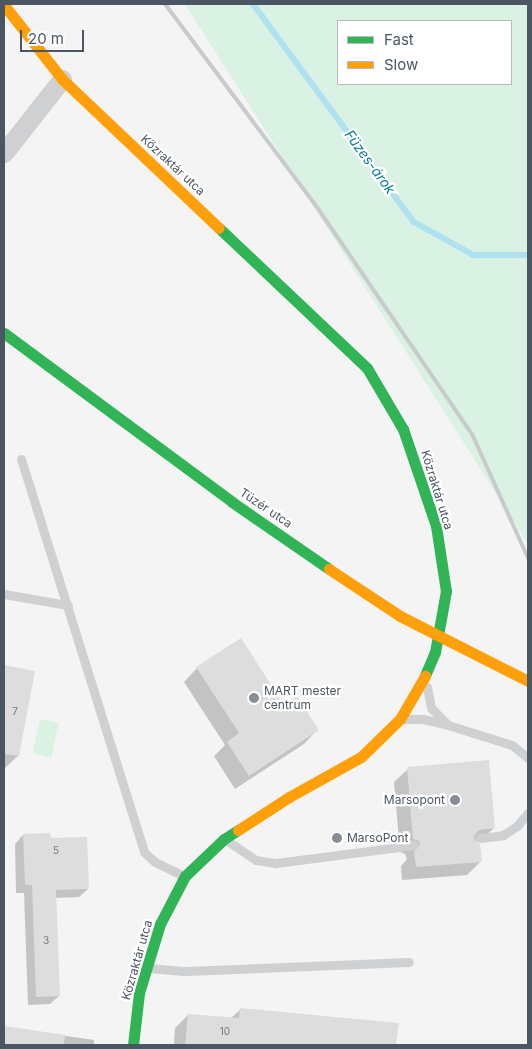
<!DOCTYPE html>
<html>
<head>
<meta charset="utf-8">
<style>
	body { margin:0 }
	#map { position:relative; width:532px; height:1049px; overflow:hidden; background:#f4f4f4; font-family:Inter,sans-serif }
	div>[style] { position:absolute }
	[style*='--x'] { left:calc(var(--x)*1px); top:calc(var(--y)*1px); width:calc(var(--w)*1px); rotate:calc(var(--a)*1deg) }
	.green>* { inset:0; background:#d9f2e3; transform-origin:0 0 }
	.shadow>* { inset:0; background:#0003 }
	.stream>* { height:6px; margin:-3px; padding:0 3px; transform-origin:3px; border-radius:3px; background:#aee2f0 }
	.building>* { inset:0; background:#ddddde }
	.lane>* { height:9px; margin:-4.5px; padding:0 4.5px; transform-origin:4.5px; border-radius:4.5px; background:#ced0d2 }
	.street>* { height:19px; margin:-9.5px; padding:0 9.5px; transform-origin:9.5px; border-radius:9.5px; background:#ced0d2 }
	.fast>* { height:11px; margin:-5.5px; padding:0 5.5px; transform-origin:5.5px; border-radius:5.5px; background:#30b455 }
	.slow>* { height:11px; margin:-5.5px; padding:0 5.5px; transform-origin:5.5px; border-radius:5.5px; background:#ff9f0a }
	.rail>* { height:4px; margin:-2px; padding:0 2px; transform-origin:2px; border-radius:2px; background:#c9cacc }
	.dots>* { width:14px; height:14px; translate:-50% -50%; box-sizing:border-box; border:2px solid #fff; border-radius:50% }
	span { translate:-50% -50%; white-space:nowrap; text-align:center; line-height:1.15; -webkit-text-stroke:4.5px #fff; paint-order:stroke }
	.number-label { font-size:10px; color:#707881 }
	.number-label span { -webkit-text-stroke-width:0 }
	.street-label { font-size:12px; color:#4a5661 }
	.poi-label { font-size:12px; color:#4a5661 }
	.left { translate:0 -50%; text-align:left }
	.right { translate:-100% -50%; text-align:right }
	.water-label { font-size:14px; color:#0c7c9b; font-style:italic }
	.frame { position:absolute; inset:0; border:5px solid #4a5661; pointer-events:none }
	.legend { position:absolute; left:337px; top:20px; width:175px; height:65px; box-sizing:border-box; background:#fff; border:1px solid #b7bbc0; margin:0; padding:6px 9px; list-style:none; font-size:15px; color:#4a5661 }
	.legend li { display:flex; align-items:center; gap:10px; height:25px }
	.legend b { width:25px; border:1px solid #b7bbc0 }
	.scale { position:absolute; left:20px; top:30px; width:64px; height:22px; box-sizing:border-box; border:2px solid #4a5661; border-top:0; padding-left:6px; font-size:15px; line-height:18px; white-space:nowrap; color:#4a5661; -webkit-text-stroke:4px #fff; paint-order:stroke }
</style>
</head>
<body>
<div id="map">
	<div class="green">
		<i style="clip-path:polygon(evenodd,185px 4px,528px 4px,528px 544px,185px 4px,338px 21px,511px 21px,511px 84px,338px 84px,338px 21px)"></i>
		<i style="left:40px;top:719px;width:19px;height:35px;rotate:12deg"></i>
	</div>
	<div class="shadow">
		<i style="clip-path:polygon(4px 666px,33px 672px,18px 756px,4px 769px)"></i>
		<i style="clip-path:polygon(197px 668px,284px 706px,317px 730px,304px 744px,235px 789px,214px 756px,225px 745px,184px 682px)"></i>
		<i style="clip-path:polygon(408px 769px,494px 828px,480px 841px,472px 842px,481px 861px,467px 875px,402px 880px,401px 866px,407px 859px,405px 854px,400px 852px,394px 782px)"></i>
		<i style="clip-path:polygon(23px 835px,50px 840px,88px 889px,79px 897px,55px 898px,59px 996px,50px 1004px,28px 1005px,24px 893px,16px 893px,15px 844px)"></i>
		<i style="clip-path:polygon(241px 1009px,397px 1024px,395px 1045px,174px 1045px,175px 1028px,188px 1015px,231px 1018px)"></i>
		<i style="clip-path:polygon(4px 1027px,94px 1040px,94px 1045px,4px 1045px)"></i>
	</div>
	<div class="stream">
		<i style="--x:253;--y:4;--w:271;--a:53.6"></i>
		<i style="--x:414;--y:222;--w:68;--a:29.2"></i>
		<i style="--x:473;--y:255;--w:55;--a:0"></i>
	</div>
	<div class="building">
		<i style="clip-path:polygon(241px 638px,284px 705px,297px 696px,319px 730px,249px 776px,227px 742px,239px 733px,196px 667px)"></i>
		<i style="clip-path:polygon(4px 665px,35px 671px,19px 756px,4px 754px)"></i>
		<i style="clip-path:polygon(489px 760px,495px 828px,479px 830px,474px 836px,475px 841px,480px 844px,482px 862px,416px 867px,414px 851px,420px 845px,419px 841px,413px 839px,407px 767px)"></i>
		<i style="clip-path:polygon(50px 833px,51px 838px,87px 837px,89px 889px,56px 890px,60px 996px,36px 997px,32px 885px,25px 885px,23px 834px)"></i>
		<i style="clip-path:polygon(240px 1008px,399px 1023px,396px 1045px,185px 1045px,188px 1014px,239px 1018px)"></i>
		<i style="clip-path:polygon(4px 1026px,65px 1035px,64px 1045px,4px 1045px)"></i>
	</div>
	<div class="lane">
		<i style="--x:21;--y:459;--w:412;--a:72.6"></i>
		<i style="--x:144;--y:852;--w:15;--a:42"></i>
		<i style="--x:155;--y:862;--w:30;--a:26"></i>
		<i style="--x:4;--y:594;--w:65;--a:9.8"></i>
		<i style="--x:427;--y:687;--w:21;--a:79"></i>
		<i style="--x:431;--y:708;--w:24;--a:45"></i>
		<i style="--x:448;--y:725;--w:67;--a:17.4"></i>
		<i style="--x:512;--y:745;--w:21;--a:39"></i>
		<i style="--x:404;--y:719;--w:19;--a:0"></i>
		<i style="--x:423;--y:719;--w:26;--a:13"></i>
		<i style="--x:480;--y:838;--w:23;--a:-7"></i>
		<i style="--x:503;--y:835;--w:17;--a:-33"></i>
		<i style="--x:517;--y:826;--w:17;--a:-50"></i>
		<i style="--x:226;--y:840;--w:36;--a:34"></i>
		<i style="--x:256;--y:860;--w:20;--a:9"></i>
		<i style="--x:276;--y:863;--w:139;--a:-7.4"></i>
		<i style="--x:149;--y:968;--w:37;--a:5"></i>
		<i style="--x:186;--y:971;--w:223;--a:-2.3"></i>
	</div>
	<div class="street">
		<i style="--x:4;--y:153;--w:94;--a:-51.9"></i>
	</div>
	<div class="fast">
		<i style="--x:219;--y:228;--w:204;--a:43.4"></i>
		<i style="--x:367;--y:368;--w:71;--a:59.5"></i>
		<i style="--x:403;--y:429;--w:102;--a:71.2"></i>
		<i style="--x:436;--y:526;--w:66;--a:81.3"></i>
		<i style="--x:446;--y:591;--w:62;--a:100.2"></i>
		<i style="--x:435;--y:652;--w:26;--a:113"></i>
		<i style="--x:4;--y:333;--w:284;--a:36.5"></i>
		<i style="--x:232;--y:502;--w:118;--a:34.6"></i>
		<i style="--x:133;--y:1045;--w:52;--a:-83.4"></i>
		<i style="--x:139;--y:993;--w:72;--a:-73.1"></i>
		<i style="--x:160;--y:924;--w:54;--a:-62.5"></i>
		<i style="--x:185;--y:876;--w:54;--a:-43.5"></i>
		<i style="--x:224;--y:839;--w:17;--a:-33"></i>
	</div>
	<div class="slow">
		<i style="--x:4;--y:5;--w:94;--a:51.9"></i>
		<i style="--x:62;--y:79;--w:216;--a:43.5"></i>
		<i style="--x:329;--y:569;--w:85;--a:33.5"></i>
		<i style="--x:400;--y:616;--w:144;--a:26.9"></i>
		<i style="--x:238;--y:830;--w:61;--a:-32.9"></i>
		<i style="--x:289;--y:797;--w:82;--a:-29.1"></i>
		<i style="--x:361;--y:757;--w:54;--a:-44.3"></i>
		<i style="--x:400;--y:719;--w:50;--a:-59.8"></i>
	</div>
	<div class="rail">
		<i style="--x:165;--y:4;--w:257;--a:53.2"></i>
		<i style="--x:319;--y:210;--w:271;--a:55.7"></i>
		<i style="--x:472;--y:434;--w:136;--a:65.7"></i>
	</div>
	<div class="dots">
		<i style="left:254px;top:698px;background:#868d94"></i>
		<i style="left:455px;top:800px;background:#868d94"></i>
		<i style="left:337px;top:838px;background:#868d94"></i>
	</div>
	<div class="number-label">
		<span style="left:15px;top:712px">7</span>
		<span style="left:56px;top:851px">5</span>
		<span style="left:46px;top:941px">3</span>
		<span style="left:225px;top:1032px">10</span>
	</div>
	<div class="street-label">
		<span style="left:173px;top:165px;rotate:43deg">Közraktár utca</span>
		<span style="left:437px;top:490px;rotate:73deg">Közraktár utca</span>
		<span style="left:266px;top:508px;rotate:34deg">Tüzér utca</span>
		<span style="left:137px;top:960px;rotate:-74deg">Közraktár utca</span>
	</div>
	<div class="poi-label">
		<span class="left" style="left:264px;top:698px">MART mester<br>centrum</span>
		<span class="right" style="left:445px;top:800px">Marsopont</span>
		<span class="left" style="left:347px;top:838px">MarsoPont</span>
	</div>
	<div class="water-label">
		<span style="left:370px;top:162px;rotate:54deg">Füzes-árok</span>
	</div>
	<div class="frame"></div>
	<ul class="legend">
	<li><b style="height:6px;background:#30b455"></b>Fast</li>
	<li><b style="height:6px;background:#ff9f0a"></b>Slow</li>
	</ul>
	<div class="scale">20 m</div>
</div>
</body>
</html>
